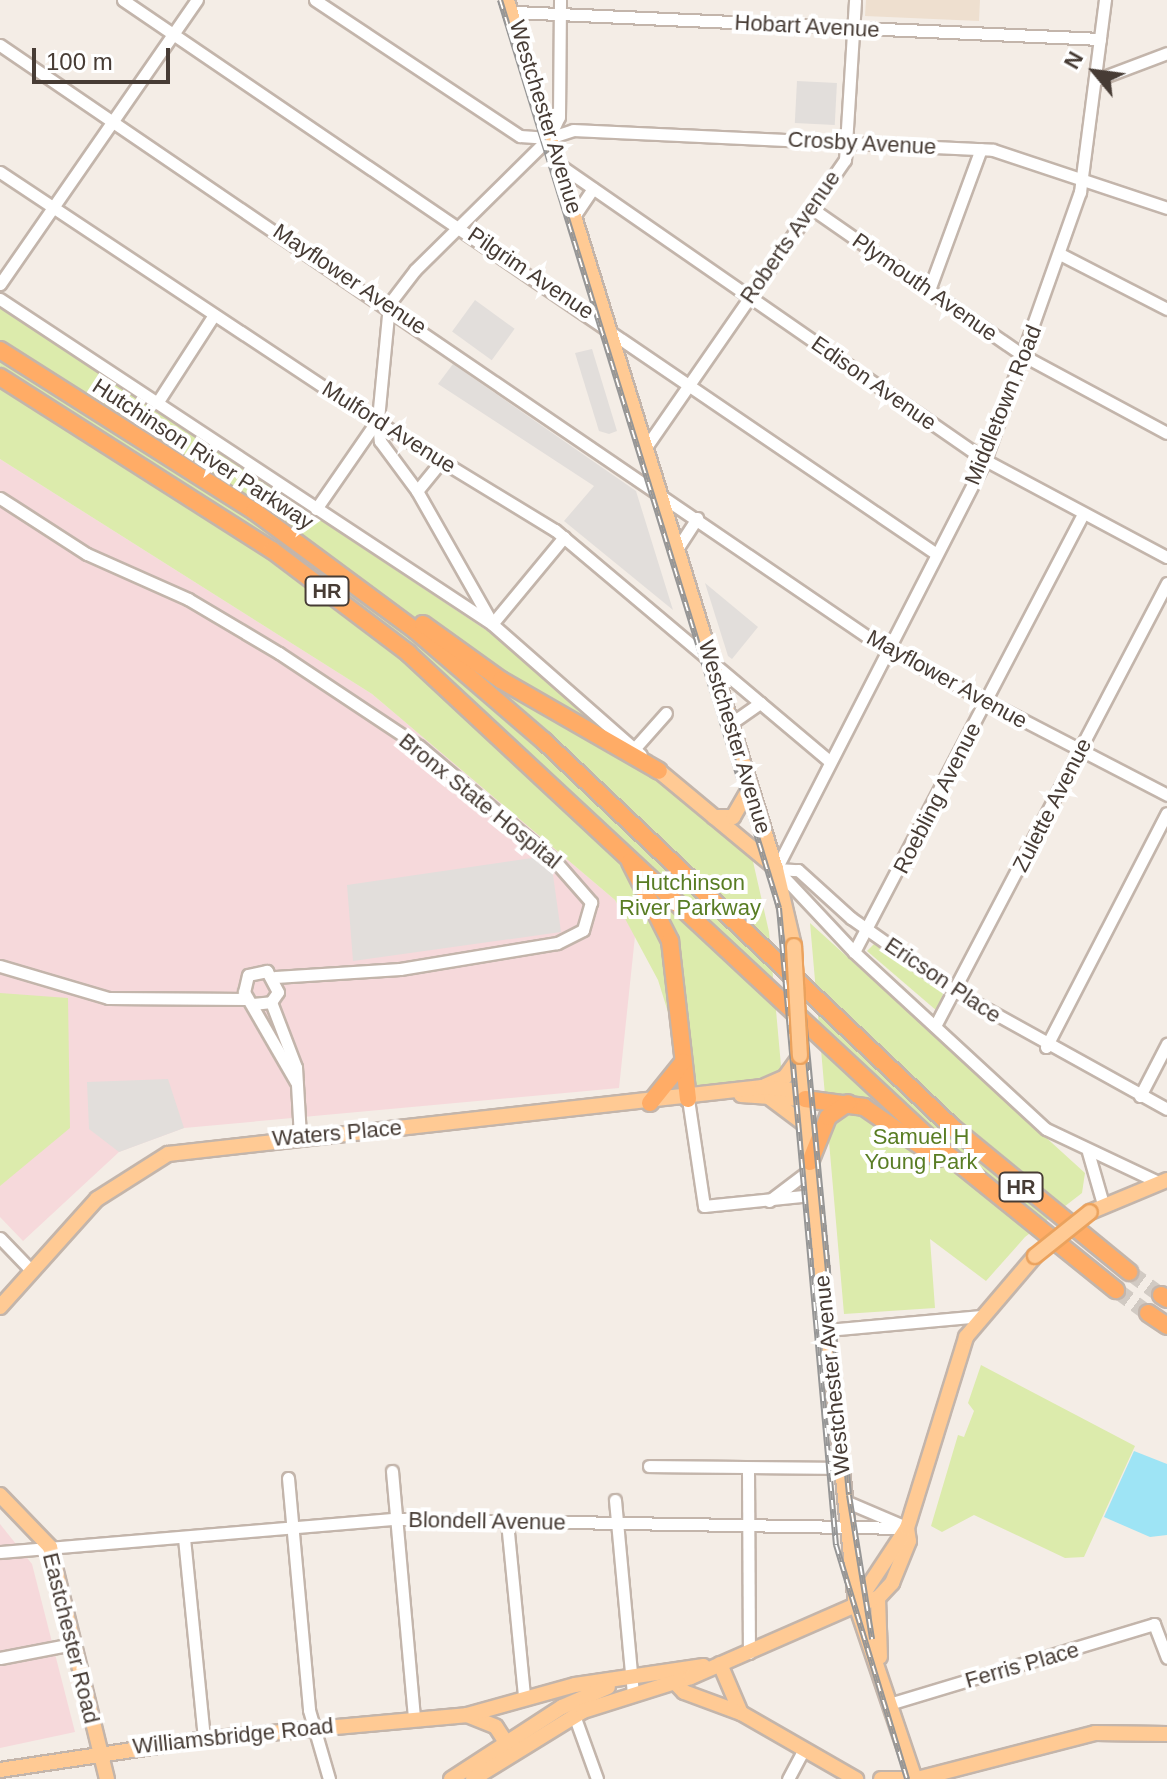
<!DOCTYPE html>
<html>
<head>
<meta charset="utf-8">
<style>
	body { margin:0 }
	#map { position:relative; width:1167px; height:1779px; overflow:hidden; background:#f4ede6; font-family:Helvetica,sans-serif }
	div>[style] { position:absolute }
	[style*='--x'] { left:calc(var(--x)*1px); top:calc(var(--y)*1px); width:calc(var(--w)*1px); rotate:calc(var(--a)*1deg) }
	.education>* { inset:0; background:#eedfcf }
	.medical>* { inset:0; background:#f6d9db }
	.green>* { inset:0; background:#dcebac }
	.parking>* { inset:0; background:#e2dedb; transform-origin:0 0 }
	.water>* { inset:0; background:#9ee4f5 }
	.highway-tunnel>* { height:16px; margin-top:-8px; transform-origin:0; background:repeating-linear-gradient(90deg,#d1cac3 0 16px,transparent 0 24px) }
	.roads { filter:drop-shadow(2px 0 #c3b5ab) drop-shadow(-2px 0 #c3b5ab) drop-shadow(0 2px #c3b5ab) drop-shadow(0 -2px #c3b5ab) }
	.minor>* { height:11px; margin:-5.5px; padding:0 5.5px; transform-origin:5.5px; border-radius:5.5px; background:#fff }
	.major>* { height:14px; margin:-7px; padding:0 7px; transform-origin:7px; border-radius:7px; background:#ffca94 }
	.highway>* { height:16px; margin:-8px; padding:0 8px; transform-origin:8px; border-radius:8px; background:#ffac66 }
	.rail>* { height:6px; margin-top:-3px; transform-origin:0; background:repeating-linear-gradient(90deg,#fff 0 9px,#969696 0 18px); box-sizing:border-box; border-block:2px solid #969696 }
	.bridges { filter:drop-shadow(2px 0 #eba25d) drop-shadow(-2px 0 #eba25d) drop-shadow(0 2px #eba25d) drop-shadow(0 -2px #eba25d) }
	.major-bridge>* { height:14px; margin:-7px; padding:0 7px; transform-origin:7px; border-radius:7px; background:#ffca94 }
	span { translate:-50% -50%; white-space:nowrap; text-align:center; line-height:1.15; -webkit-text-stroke:8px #fff; paint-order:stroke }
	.shield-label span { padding:2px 6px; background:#fff; border:2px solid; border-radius:6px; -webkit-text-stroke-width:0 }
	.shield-label { font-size:20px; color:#473c35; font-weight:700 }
	.street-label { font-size:22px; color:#473c35 }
	.park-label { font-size:22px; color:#597d24 }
	.north { position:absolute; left:1055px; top:32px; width:80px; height:80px; -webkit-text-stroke:6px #fff; paint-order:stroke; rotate:299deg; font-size:22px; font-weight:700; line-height:32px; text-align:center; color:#473c35 }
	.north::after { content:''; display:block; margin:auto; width:28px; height:36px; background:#473c35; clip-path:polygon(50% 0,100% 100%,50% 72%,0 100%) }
	.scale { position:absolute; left:32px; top:48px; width:138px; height:36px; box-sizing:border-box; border:4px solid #473c35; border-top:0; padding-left:10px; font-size:24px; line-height:28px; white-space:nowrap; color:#473c35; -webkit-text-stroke:6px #fff; paint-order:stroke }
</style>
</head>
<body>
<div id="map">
	<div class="education">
		<i style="clip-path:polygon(866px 0,980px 0,979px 21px,865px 16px)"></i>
	</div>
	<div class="medical">
		<i style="clip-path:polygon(0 459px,372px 694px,615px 900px,635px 936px,619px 1088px,184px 1128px,119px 1152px,23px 1241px,0 1217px)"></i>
		<i style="clip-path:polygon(0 1524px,32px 1564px,75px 1732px,0 1748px)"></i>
	</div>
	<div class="green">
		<i style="clip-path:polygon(0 307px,492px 634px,752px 857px,769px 932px,782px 1077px,691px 1086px,658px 980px,615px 900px,372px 694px,0 459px)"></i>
		<i style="clip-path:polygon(810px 923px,1085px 1173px,1082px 1193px,1025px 1237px,986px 1281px,930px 1239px,935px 1308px,844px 1314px)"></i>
		<i style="clip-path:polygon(874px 944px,944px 991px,937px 1011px,867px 951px)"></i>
		<i style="clip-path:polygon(0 993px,68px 998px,70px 1128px,0 1186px)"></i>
		<i style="clip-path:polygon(981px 1365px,1135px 1446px,1084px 1557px,1065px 1558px,974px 1515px,942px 1532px,931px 1526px,958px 1435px,964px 1437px,974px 1411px,968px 1403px)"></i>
	</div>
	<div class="parking">
		<i style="left:797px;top:81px;width:40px;height:42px;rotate:3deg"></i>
		<i style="left:475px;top:300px;width:49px;height:39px;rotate:36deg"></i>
		<i style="clip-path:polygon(592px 349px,617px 431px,609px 434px,599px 431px,575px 353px)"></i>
		<i style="clip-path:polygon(453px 364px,636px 491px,673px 610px,564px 521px,594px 486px,438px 384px)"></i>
		<i style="clip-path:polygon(705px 583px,758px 627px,732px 659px,728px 656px)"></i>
		<i style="clip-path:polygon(539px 857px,552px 868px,561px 932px,353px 961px,347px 885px)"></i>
		<i style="clip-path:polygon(168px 1079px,184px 1128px,119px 1152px,89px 1129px,87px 1082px)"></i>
	</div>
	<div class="water">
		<i style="clip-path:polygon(1134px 1451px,1167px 1464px,1167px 1535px,1150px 1537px,1104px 1517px)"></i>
	</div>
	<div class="highway-tunnel">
		<i style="--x:1129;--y:1272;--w:39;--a:36"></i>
		<i style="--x:1116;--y:1290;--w:39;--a:36"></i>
	</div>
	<div class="roads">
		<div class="minor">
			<i style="--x:123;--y:0;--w:982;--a:34.26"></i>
			<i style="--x:315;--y:0;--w:246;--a:33.6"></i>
			<i style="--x:520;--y:136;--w:29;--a:4"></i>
			<i style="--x:549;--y:138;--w:25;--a:-18"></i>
			<i style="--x:573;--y:130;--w:420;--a:2.7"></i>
			<i style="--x:993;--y:150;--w:183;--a:18.4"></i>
			<i style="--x:515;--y:12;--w:586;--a:2.64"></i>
			<i style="--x:0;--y:45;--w:1070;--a:34.3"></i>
			<i style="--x:884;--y:648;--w:319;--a:27.4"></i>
			<i style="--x:1096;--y:80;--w:76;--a:-20.8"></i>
			<i style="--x:558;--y:164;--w:520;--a:34.73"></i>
			<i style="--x:985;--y:460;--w:206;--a:28.1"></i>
			<i style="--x:0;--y:172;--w:436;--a:33.6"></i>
			<i style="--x:363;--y:413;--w:225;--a:31.4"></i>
			<i style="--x:555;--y:530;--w:357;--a:40.1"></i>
			<i style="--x:811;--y:208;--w:259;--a:34.8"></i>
			<i style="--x:1024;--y:356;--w:162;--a:28.3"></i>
			<i style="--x:575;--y:215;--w:32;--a:-56"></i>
			<i style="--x:1060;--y:254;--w:120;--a:27.2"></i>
			<i style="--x:0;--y:284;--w:346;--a:-55.3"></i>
			<i style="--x:929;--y:290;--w:150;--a:-69.8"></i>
			<i style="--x:0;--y:299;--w:590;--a:33.45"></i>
			<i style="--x:492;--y:624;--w:198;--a:41.3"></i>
			<i style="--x:157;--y:403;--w:105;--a:-57.1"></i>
			<i style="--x:378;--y:420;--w:21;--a:85"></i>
			<i style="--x:380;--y:441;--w:62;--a:53.5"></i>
			<i style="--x:417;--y:491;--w:152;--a:60.4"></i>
			<i style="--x:646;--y:447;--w:349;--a:-55.3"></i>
			<i style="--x:845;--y:160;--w:160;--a:-86.4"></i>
			<i style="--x:417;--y:491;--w:40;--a:-51"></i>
			<i style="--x:0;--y:498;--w:103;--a:32.8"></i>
			<i style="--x:87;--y:554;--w:111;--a:24"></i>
			<i style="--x:188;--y:599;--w:106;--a:30.7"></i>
			<i style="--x:279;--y:653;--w:168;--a:33.6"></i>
			<i style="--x:419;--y:746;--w:178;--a:40.2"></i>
			<i style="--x:555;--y:861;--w:55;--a:48.7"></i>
			<i style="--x:591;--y:902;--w:29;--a:106"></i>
			<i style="--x:583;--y:930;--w:29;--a:153"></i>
			<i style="--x:557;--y:943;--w:159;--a:170.6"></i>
			<i style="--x:400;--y:969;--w:125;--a:176.3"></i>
			<i style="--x:316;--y:509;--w:109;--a:-55.4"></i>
			<i style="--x:378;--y:419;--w:116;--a:-84.5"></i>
			<i style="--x:389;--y:304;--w:43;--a:-52.6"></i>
			<i style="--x:415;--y:270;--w:188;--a:-44.6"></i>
			<i style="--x:549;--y:138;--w:23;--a:-65"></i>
			<i style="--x:559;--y:117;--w:117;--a:-89.5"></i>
			<i style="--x:677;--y:549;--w:37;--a:-57"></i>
			<i style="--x:492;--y:624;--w:113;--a:-50.4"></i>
			<i style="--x:730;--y:724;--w:37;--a:-35"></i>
			<i style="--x:634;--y:749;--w:48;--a:-48.4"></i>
			<i style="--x:776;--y:869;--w:459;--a:-62.9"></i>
			<i style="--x:985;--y:460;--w:284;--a:-70.5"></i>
			<i style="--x:1080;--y:192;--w:194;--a:-82.6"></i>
			<i style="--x:776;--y:869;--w:22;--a:3"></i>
			<i style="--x:798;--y:870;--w:72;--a:42.2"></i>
			<i style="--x:851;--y:918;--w:128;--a:35.2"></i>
			<i style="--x:956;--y:992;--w:241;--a:29"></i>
			<i style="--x:779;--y:872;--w:110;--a:46.8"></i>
			<i style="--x:854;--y:952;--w:261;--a:42.7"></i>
			<i style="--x:1046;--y:1129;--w:124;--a:25.3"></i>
			<i style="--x:854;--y:952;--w:494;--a:-62.4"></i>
			<i style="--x:0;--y:966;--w:113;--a:16.5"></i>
			<i style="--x:108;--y:998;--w:139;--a:0.4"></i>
			<i style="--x:271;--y:1002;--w:70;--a:69"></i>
			<i style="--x:296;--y:1067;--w:70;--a:86.7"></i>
			<i style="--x:253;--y:1004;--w:18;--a:-6"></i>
			<i style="--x:271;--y:1002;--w:12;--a:-55"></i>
			<i style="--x:278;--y:992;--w:24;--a:-118"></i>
			<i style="--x:267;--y:971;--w:19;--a:168"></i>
			<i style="--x:248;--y:975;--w:17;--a:103"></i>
			<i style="--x:244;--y:992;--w:104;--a:60"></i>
			<i style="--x:935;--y:1026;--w:500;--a:-62.36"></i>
			<i style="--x:1046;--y:1047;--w:263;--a:-62.7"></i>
			<i style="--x:1140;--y:1096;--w:59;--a:-62.6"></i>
			<i style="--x:688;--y:1099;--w:108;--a:81.5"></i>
			<i style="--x:704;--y:1206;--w:110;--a:-5.8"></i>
			<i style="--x:1088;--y:1152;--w:54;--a:73.9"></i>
			<i style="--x:769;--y:1201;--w:53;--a:-37.3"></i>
			<i style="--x:0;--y:1238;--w:42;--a:46"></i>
			<i style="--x:827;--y:1330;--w:155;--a:-5.2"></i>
			<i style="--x:649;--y:1466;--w:193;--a:0.6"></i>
			<i style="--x:748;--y:1469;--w:184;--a:89.7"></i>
			<i style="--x:392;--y:1471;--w:248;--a:84.9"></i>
			<i style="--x:288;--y:1478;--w:233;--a:84.8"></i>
			<i style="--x:309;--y:1710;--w:72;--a:73.8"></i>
			<i style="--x:615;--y:1500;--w:194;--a:84.7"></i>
			<i style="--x:845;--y:1501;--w:59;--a:23.1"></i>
			<i style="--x:507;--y:1522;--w:175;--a:84.4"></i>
			<i style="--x:184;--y:1538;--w:202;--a:84.3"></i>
			<i style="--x:0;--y:1552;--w:397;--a:-4.8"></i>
			<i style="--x:396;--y:1519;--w:511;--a:1.01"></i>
			<i style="--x:0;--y:1658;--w:74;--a:-10.9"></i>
			<i style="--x:889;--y:1704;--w:277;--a:-16.8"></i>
			<i style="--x:1154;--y:1624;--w:36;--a:69"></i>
			<i style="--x:574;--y:1715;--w:68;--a:70.2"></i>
			<i style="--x:788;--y:1779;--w:34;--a:-62"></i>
		</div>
		<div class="major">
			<i style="--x:507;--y:0;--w:910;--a:72.8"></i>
			<i style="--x:776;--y:869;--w:79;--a:76.8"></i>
			<i style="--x:659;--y:771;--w:152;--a:39.7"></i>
			<i style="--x:714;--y:817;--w:19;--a:0"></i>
			<i style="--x:733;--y:817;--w:32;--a:-60"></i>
			<i style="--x:800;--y:1056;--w:552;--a:84.18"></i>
			<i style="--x:856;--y:1605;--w:184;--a:71.3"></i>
			<i style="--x:765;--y:1086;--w:22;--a:-24"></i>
			<i style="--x:785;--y:1077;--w:26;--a:-54"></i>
			<i style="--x:741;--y:1095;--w:59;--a:3.9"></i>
			<i style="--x:771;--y:1099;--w:45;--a:36.9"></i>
			<i style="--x:1090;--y:1212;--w:83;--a:-22.6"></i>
			<i style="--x:0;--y:1307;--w:145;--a:-48.1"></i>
			<i style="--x:97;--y:1199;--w:84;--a:-32.4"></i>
			<i style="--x:168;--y:1154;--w:598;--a:-6.44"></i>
			<i style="--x:762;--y:1087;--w:42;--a:5.4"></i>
			<i style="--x:0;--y:1495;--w:72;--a:46.1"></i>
			<i style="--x:50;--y:1547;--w:239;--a:76.2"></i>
			<i style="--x:878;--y:1598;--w:59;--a:88.1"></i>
			<i style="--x:856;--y:1605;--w:23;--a:-18"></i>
			<i style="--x:878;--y:1598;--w:21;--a:-47"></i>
			<i style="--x:892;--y:1583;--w:45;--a:-68"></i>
			<i style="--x:909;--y:1541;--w:13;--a:-99"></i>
			<i style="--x:720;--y:1664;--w:51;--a:66.9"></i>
			<i style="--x:669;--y:1676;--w:22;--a:47"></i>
			<i style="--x:684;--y:1692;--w:61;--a:20.2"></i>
			<i style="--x:741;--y:1713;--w:133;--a:29.9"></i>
			<i style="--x:467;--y:1715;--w:31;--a:22"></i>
			<i style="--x:496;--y:1727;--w:27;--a:57"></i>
			<i style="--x:0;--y:1770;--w:206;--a:-8.6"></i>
			<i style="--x:204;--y:1739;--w:264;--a:-5.2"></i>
			<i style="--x:467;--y:1715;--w:112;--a:-15.5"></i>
			<i style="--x:575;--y:1685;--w:130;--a:-8.4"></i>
			<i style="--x:451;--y:1779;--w:132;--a:-33"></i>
			<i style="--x:562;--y:1707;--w:50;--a:-23.5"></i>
			<i style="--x:473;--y:1779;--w:129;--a:-31.7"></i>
			<i style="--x:583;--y:1711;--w:113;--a:-17.5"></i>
			<i style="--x:691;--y:1677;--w:180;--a:-23.6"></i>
			<i style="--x:856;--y:1605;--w:92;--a:-56.5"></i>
			<i style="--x:907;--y:1528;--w:200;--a:-72.8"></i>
			<i style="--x:966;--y:1337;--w:106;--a:-49.6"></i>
			<i style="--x:881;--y:1779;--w:32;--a:0"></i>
			<i style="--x:917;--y:1779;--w:184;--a:-14.5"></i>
			<i style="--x:1095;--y:1733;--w:72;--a:0.8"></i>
		</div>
		<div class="highway">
			<i style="--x:0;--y:350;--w:301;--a:32.4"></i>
			<i style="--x:254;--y:511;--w:202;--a:36.5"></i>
			<i style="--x:416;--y:631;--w:169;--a:40.7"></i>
			<i style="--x:544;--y:741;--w:562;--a:43.41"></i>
			<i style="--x:952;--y:1127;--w:229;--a:39.3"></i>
			<i style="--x:0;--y:377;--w:322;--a:32.5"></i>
			<i style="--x:272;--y:550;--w:171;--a:37.1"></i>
			<i style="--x:408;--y:653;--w:728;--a:42.94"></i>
			<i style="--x:941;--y:1149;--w:225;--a:38.9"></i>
			<i style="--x:423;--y:624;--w:96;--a:35.7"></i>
			<i style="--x:501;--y:680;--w:182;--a:29.9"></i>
			<i style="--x:630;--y:862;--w:89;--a:63.1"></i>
			<i style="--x:670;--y:941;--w:159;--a:83.5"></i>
			<i style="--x:805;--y:1099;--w:60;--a:7.7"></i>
			<i style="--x:864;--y:1107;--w:90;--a:34.6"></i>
			<i style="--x:650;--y:1103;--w:53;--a:-51.2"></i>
			<i style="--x:810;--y:1162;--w:48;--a:-68.2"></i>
			<i style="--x:828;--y:1117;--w:24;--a:-35"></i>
			<i style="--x:1161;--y:1295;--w:7;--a:34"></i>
			<i style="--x:1148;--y:1313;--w:23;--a:34"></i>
		</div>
	</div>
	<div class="rail">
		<i style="--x:500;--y:0;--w:950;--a:72.92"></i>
		<i style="--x:779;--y:908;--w:640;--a:84.89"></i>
		<i style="--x:836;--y:1545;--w:245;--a:73.1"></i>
		<i style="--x:799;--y:963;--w:534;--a:84.63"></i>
		<i style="--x:849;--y:1495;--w:146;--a:80.9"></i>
	</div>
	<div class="bridges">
		<div class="major-bridge">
			<i style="--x:794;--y:946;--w:110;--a:86.9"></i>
			<i style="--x:1035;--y:1256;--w:70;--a:-38.7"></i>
		</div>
	</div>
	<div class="shield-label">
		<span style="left:327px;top:591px">HR</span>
		<span style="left:1021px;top:1187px">HR</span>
	</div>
	<div class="street-label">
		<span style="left:807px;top:26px;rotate:3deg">Hobart Avenue</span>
		<span style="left:546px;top:117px;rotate:73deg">Westchester Avenue</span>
		<span style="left:862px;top:143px;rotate:3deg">Crosby Avenue</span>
		<span style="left:790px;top:237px;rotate:-55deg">Roberts Avenue</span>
		<span style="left:531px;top:273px;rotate:34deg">Pilgrim Avenue</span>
		<span style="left:350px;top:279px;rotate:34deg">Mayflower Avenue</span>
		<span style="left:925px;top:287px;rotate:35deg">Plymouth Avenue</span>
		<span style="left:874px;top:383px;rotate:35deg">Edison Avenue</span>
		<span style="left:1003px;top:405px;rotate:-68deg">Middletown Road</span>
		<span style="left:389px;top:427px;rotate:32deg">Mulford Avenue</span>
		<span style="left:203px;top:454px;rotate:33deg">Hutchinson River Parkway</span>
		<span style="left:947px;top:679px;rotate:29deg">Mayflower Avenue</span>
		<span style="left:735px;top:737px;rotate:73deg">Westchester Avenue</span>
		<span style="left:937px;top:798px;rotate:-63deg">Roebling Avenue</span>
		<span style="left:480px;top:801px;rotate:39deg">Bronx State Hospital</span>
		<span style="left:1052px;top:805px;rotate:-63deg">Zulette Avenue</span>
		<span style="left:943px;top:980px;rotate:34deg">Ericson Place</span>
		<span style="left:337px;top:1133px;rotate:-5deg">Waters Place</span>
		<span style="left:832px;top:1375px;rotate:-96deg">Westchester Avenue</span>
		<span style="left:487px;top:1521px;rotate:1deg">Blondell Avenue</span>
		<span style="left:71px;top:1638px;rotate:76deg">Eastchester Road</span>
		<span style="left:1022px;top:1665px;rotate:-16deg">Ferris Place</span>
		<span style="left:233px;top:1736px;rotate:-6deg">Williamsbridge Road</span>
	</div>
	<div class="park-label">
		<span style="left:690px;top:895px">Hutchinson<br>River Parkway</span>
		<span style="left:921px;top:1149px">Samuel H<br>Young Park</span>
	</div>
	<div class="north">N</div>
	<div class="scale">100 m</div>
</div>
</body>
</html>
